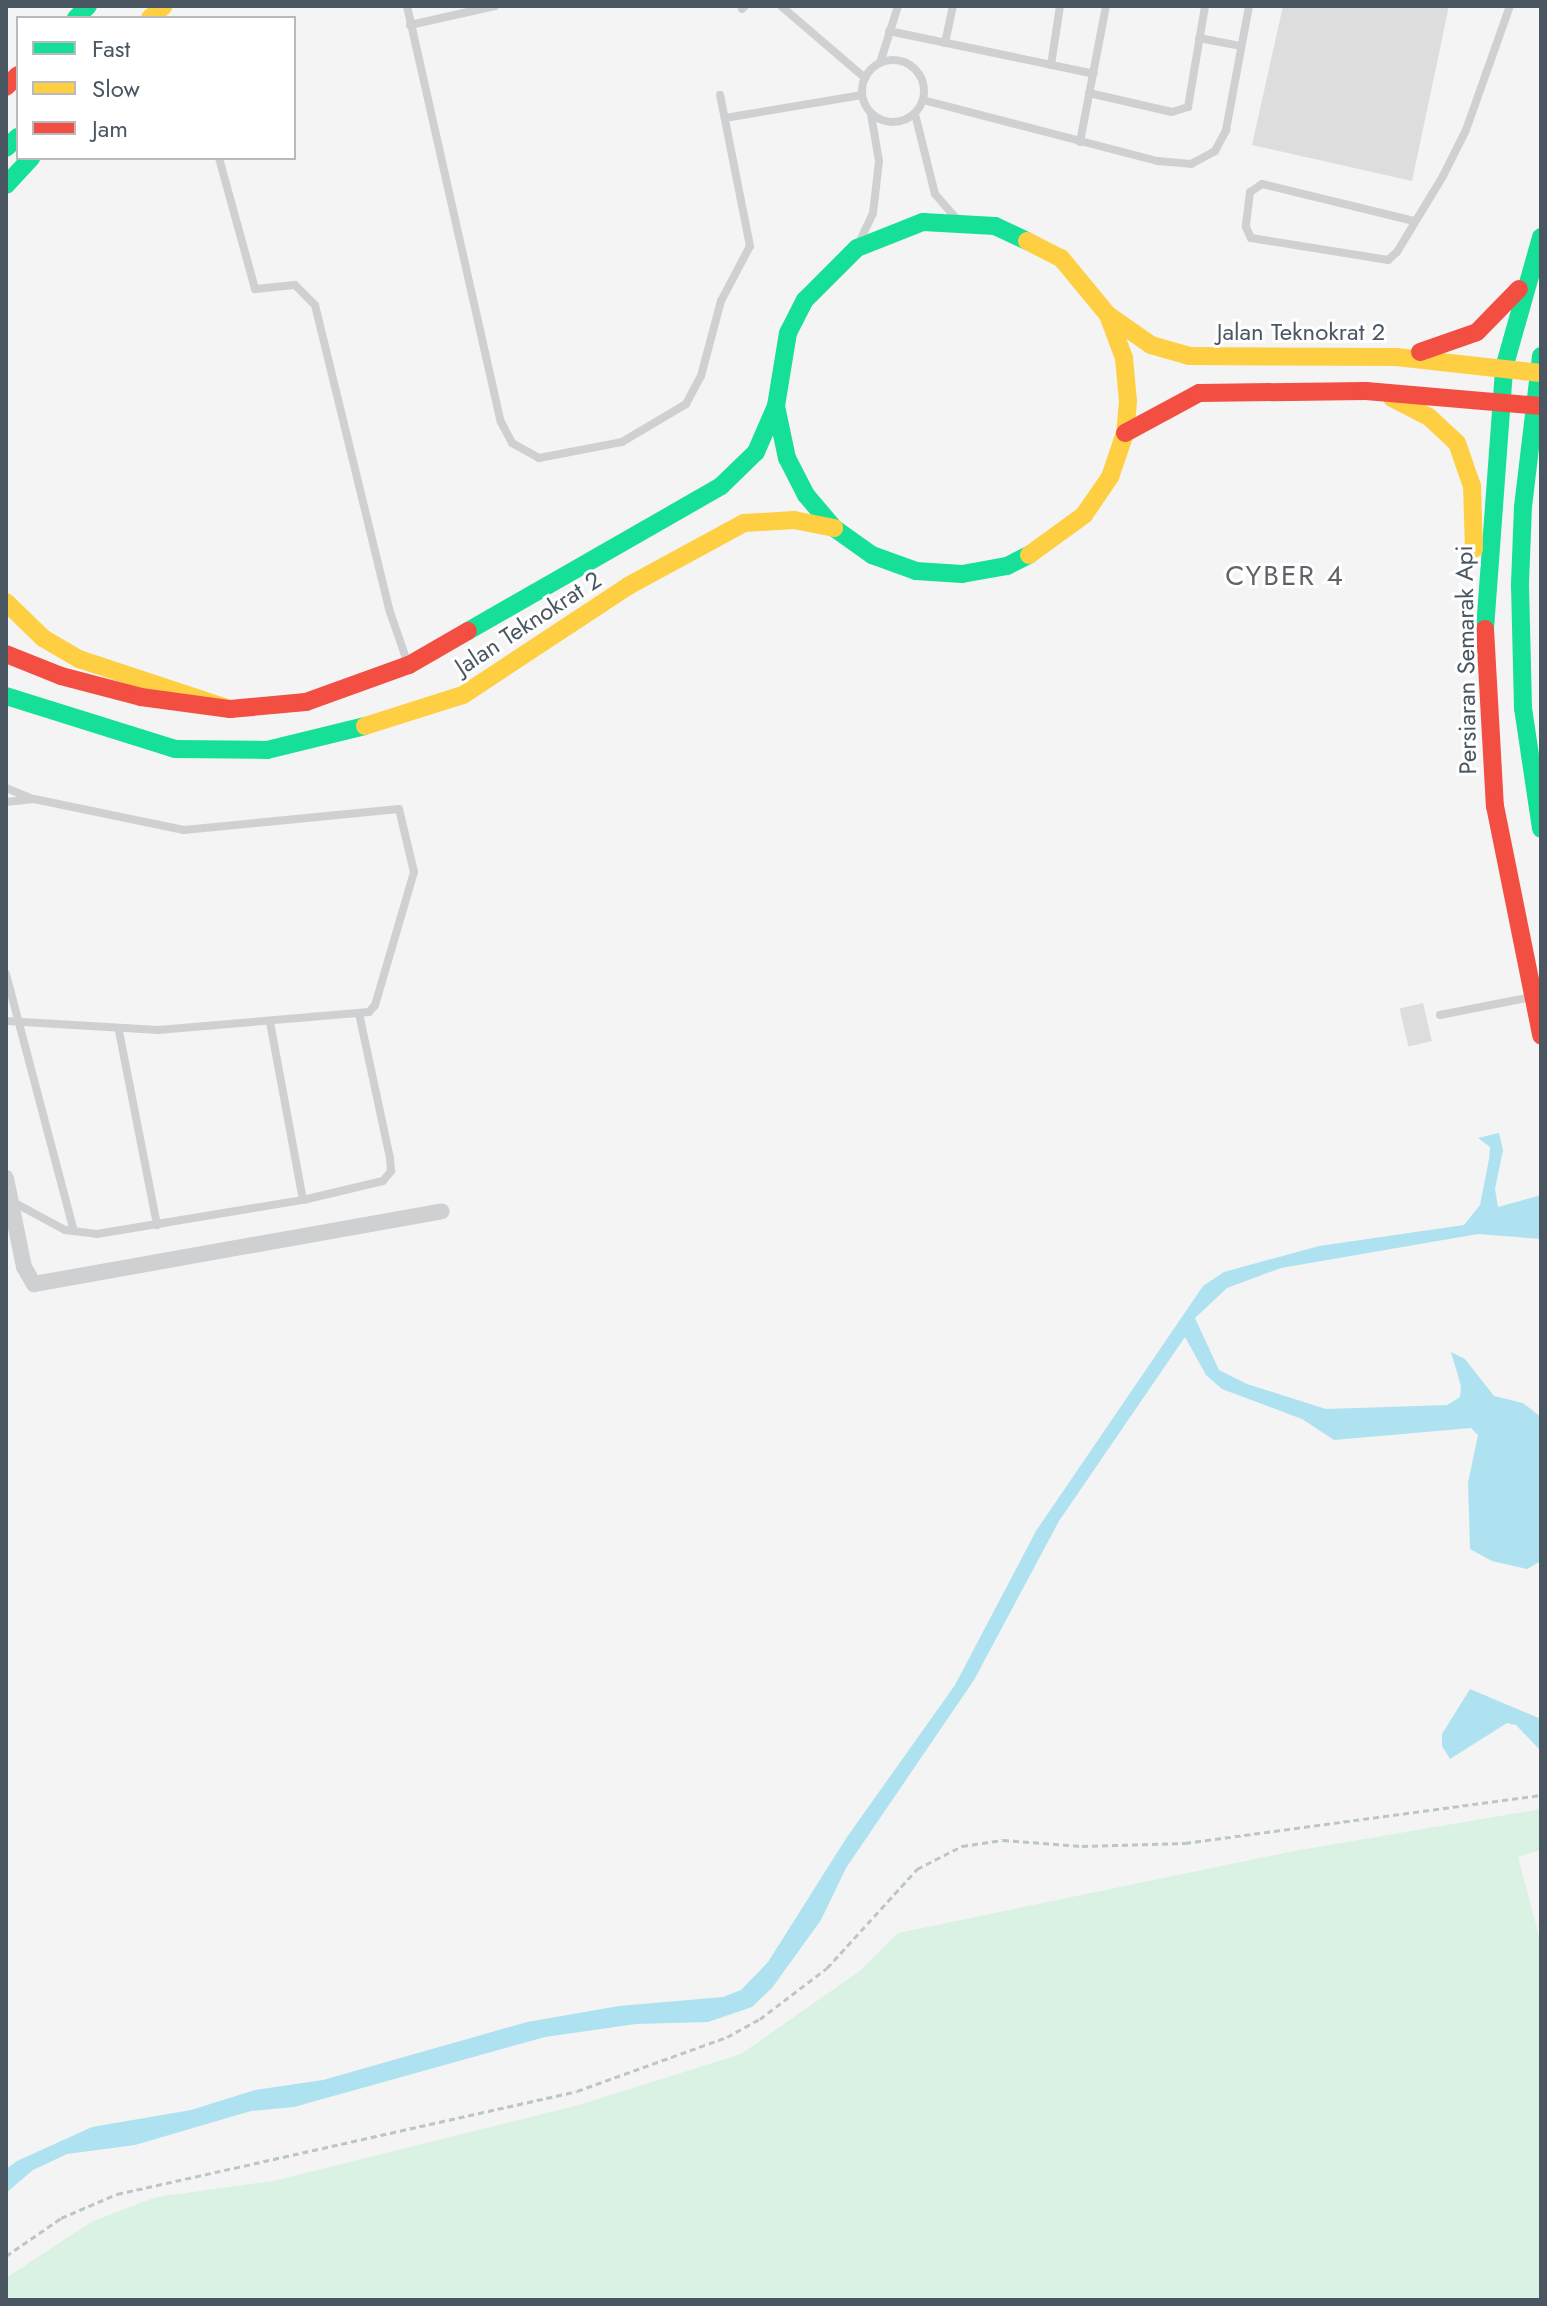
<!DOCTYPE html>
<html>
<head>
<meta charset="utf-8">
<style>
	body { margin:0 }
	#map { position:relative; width:1547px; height:2306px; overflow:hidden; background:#f4f4f4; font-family:Jost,sans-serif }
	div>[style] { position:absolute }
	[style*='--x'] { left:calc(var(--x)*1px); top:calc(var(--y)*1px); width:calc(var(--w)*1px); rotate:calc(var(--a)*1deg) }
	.green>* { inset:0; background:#d9f2e3 }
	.water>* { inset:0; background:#aee2f0 }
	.building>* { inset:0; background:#ddddde; transform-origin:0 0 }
	.path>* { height:3px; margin-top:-1.5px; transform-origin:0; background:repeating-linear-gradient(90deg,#bcc7c4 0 6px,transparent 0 10px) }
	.lane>* { height:8px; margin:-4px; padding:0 4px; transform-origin:4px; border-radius:4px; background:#ced0d2 }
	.lane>.ring { margin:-4px; padding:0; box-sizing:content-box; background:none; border:8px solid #ced0d2; border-radius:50% }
	.street>* { height:16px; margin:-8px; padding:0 8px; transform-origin:8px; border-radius:8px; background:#ced0d2 }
	.fast>* { height:18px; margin:-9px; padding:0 9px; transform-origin:9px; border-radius:9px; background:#16e098 }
	.slow>* { height:18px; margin:-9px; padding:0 9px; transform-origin:9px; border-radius:9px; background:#ffcf43 }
	.jam>* { height:18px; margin:-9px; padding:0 9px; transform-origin:9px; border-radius:9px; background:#f24e42 }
	span { translate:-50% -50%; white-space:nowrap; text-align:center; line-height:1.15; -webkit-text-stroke:6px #fff; paint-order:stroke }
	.street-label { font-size:24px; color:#4a5661 }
	.quarter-label { font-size:28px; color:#5f6368; letter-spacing:2px }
	.frame { position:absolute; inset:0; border:8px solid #4a5661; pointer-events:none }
	.legend { position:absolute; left:16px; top:16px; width:280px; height:144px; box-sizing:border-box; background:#fff; border:2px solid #b7bbc0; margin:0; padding:10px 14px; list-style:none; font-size:24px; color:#4a5661 }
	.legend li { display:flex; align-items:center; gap:16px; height:40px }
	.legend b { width:40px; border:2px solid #b7bbc0 }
</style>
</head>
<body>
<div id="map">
	<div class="green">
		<i style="clip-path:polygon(1541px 1809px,1541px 1850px,1518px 1857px,1541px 1943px,1541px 2300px,6px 2300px,6px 2278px,91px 2222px,156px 2197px,273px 2181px,579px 2105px,741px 2054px,861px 1970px,898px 1933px,1294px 1851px)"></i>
	</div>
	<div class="water">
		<i style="clip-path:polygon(1499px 1133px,1503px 1150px,1495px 1189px,1498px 1207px,1541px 1195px,1541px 1239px,1478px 1234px,1281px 1268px,1227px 1288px,1195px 1318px,1219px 1370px,1247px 1384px,1326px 1409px,1447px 1405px,1460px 1397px,1461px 1386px,1451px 1352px,1465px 1359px,1494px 1396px,1523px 1403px,1541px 1417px,1541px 1561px,1527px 1569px,1492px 1561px,1470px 1549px,1468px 1483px,1478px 1435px,1471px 1428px,1334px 1440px,1302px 1419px,1222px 1389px,1206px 1375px,1185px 1337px,1059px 1521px,974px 1680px,846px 1868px,821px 1920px,772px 1988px,752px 2007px,708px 2022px,636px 2024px,545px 2037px,294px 2107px,251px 2111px,135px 2145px,67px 2154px,33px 2170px,6px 2193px,6px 2169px,17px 2161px,92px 2127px,191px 2110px,255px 2090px,323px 2080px,527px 2022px,619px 2006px,723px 1997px,741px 1990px,768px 1962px,847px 1837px,955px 1685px,1036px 1531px,1203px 1286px,1224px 1272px,1319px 1246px,1464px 1225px,1480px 1205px,1489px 1159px,1490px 1147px,1478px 1138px)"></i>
		<i style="clip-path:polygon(1470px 1689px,1541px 1719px,1541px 1751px,1516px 1725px,1507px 1723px,1450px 1759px,1442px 1746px,1442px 1734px)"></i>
	</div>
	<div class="building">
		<i style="clip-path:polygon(1283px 6px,1449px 6px,1412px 181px,1252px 145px)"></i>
		<i style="left:1423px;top:1003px;width:39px;height:24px;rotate:77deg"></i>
	</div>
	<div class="path">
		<i style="--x:1375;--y:336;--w:15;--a:-82"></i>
		<i style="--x:6;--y:2256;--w:67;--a:-34.6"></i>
		<i style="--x:61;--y:2218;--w:61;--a:-23.2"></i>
		<i style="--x:117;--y:2194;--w:471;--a:-12.6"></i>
		<i style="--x:577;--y:2091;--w:159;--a:-19.8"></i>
		<i style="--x:727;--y:2037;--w:38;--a:-29"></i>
		<i style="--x:760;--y:2019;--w:84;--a:-37.3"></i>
		<i style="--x:827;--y:1968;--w:134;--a:-47.7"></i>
		<i style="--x:917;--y:1869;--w:51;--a:-27.1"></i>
		<i style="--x:962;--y:1846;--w:41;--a:-8.3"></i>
		<i style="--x:1003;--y:1840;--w:79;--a:4.3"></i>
		<i style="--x:1082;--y:1846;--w:103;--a:-1.7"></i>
		<i style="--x:1185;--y:1843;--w:359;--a:-7.7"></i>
	</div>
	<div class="lane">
		<i style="--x:407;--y:6;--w:426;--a:77.3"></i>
		<i style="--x:501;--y:422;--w:24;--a:62"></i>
		<i style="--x:512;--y:443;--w:31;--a:29"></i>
		<i style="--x:539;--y:458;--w:85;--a:-10.9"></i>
		<i style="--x:622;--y:442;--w:74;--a:-30.7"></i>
		<i style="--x:686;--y:404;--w:32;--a:-62"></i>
		<i style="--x:701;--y:376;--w:78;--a:-75.1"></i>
		<i style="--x:721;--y:301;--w:62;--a:-62.2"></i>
		<i style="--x:750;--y:246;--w:154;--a:-101.2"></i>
		<i style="--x:781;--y:6;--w:111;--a:40.6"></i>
		<i style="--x:742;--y:9;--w:4;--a:-45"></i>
		<i style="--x:410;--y:25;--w:87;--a:-12.6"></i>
		<i style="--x:889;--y:31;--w:209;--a:11.8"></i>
		<i style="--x:1199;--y:38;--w:43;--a:10.8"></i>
		<i style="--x:945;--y:43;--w:38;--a:-78"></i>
		<i class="ring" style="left:862px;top:60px;width:54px;height:54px"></i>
		<i style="--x:880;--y:63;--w:60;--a:-72.5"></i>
		<i style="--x:1051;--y:65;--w:60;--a:-81.3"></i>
		<i style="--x:1089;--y:93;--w:85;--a:12.9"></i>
		<i style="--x:1172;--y:112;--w:17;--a:-17"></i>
		<i style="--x:1188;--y:107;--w:102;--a:-80.4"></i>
		<i style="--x:923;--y:100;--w:243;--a:14.6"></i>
		<i style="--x:1158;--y:161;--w:33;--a:5"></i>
		<i style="--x:1191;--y:164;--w:27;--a:-28"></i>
		<i style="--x:1215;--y:151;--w:24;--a:-62"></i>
		<i style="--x:1226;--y:130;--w:126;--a:-79.5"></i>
		<i style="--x:915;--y:114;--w:82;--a:76"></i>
		<i style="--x:935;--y:194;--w:32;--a:49"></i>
		<i style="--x:725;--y:118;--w:139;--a:-9.5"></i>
		<i style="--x:1080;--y:142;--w:138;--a:-79.2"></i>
		<i style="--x:219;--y:158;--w:136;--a:74.6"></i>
		<i style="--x:255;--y:289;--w:40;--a:-5.7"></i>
		<i style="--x:295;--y:285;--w:28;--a:45"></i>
		<i style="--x:315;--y:305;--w:316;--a:76.3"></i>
		<i style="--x:390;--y:612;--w:55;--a:70.9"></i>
		<i style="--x:1414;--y:221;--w:156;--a:-166.3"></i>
		<i style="--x:1262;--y:184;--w:14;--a:146"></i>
		<i style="--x:1250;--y:192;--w:35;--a:97"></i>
		<i style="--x:1246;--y:227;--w:12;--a:66"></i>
		<i style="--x:1251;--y:238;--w:139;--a:9.1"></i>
		<i style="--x:1388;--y:260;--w:12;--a:-42"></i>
		<i style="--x:1397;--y:252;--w:89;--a:-58.8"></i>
		<i style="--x:1443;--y:176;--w:51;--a:-63.4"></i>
		<i style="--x:1466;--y:130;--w:132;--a:-70.5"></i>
		<i style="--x:859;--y:243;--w:33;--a:-65"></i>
		<i style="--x:873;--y:213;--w:52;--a:-83.4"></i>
		<i style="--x:879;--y:161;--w:48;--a:-99.7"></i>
		<i style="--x:6;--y:788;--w:27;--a:22"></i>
		<i style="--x:6;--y:802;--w:28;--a:-6"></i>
		<i style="--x:34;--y:799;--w:153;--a:11.7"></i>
		<i style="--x:184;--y:830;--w:216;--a:-5.6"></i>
		<i style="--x:399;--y:809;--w:65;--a:76.6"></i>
		<i style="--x:414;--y:872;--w:139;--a:106.3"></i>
		<i style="--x:375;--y:1005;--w:9;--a:131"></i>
		<i style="--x:369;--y:1012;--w:212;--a:175.1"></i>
		<i style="--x:158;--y:1030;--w:152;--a:-176.6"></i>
		<i style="--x:6;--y:974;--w:266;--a:75.2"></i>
		<i style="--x:1440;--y:1015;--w:94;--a:-11.1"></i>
		<i style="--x:270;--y:1022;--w:181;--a:79.5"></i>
		<i style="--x:119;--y:1031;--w:198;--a:78.9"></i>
		<i style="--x:13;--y:1202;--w:59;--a:28.3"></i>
		<i style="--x:65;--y:1230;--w:32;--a:7"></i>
		<i style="--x:97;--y:1234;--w:209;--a:-9.4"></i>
		<i style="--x:303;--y:1200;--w:82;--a:-13.4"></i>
		<i style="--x:383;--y:1181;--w:13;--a:-51"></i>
		<i style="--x:391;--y:1171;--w:13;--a:-94"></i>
		<i style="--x:390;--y:1158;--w:147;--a:-102.1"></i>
	</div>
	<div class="street">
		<i style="--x:6;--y:1178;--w:91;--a:78.6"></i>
		<i style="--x:24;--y:1267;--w:20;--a:60"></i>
		<i style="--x:34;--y:1284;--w:414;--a:-10.1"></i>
	</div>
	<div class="fast">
		<i style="--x:76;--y:18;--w:17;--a:-45"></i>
		<i style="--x:6;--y:148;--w:16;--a:-43"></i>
		<i style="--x:6;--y:185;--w:37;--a:-47"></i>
		<i style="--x:1541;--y:356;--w:151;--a:96.8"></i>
		<i style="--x:1523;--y:506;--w:79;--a:92.2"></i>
		<i style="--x:1520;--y:585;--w:123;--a:88.6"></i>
		<i style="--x:1523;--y:708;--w:122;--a:81.5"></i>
		<i style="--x:776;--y:406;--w:53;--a:78.1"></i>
		<i style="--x:787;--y:458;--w:42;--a:62.8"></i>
		<i style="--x:806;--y:495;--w:43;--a:49.7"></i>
		<i style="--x:834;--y:528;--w:47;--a:35.4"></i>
		<i style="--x:872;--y:555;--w:47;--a:20"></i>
		<i style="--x:916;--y:571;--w:46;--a:3.7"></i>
		<i style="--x:962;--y:574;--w:46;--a:-10.1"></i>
		<i style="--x:1007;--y:566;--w:25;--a:-27"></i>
		<i style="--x:1485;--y:629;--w:262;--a:-85.8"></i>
		<i style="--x:1504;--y:368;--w:136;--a:-74.2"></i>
		<i style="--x:468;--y:631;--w:292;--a:-29.8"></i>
		<i style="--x:721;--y:486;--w:49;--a:-44.2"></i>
		<i style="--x:756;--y:452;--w:50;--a:-66.5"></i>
		<i style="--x:776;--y:406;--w:74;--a:-80.7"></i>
		<i style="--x:788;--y:333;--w:37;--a:-63"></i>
		<i style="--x:805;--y:300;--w:74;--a:-45"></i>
		<i style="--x:857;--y:248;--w:71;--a:-21.5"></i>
		<i style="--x:923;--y:222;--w:72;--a:3.2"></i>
		<i style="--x:995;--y:226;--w:35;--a:25"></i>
		<i style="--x:6;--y:696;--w:177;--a:17.4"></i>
		<i style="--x:175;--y:749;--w:92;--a:0.6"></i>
		<i style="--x:267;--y:750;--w:101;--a:-13.8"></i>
	</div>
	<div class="slow">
		<i style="--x:150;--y:18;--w:18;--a:-41"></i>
		<i style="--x:1027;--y:241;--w:38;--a:27"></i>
		<i style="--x:1061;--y:258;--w:74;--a:50.5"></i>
		<i style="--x:1108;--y:315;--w:46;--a:69.6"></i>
		<i style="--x:1124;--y:358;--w:43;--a:84.7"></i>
		<i style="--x:1128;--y:401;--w:32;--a:95"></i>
		<i style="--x:1125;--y:433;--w:46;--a:108.8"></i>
		<i style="--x:1110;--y:477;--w:46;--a:124.4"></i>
		<i style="--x:1084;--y:515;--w:68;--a:144"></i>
		<i style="--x:1108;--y:315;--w:52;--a:34.9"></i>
		<i style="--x:1151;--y:345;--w:40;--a:16"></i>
		<i style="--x:1189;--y:356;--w:207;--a:0.3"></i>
		<i style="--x:1396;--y:357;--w:146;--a:6.3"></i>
		<i style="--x:1392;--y:398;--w:42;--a:27.2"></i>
		<i style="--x:1429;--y:417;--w:38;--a:43"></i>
		<i style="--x:1457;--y:443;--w:46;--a:70.8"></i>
		<i style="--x:1472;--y:486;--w:63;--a:88.2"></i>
		<i style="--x:6;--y:602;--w:52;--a:44.2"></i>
		<i style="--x:43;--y:638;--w:42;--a:30.3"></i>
		<i style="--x:79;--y:659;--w:159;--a:18.3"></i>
		<i style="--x:365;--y:726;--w:103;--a:-17.6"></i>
		<i style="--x:463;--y:695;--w:198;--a:-33.4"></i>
		<i style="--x:628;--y:586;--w:132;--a:-28.5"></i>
		<i style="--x:744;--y:523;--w:50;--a:-3.4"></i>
		<i style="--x:794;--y:520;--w:41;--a:11.3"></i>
	</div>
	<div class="jam">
		<i style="--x:6;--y:87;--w:17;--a:-45"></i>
		<i style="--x:1420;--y:352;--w:60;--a:-19.3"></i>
		<i style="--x:1477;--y:332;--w:60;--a:-45.7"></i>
		<i style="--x:1125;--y:433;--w:84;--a:-28.4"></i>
		<i style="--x:1199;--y:393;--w:167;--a:-0.7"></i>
		<i style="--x:1366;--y:391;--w:176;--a:4.9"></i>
		<i style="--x:1485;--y:629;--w:177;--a:86.8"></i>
		<i style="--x:1495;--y:806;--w:234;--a:78.6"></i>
		<i style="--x:6;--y:654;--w:59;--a:21.8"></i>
		<i style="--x:61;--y:676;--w:83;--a:14.7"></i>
		<i style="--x:141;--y:697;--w:90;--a:7.7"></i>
		<i style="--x:230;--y:709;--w:76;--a:-5.3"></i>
		<i style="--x:306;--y:702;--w:109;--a:-19.8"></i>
		<i style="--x:409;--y:665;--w:68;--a:-30"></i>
	</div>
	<div class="street-label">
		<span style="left:1301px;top:332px">Jalan Teknokrat 2</span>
		<span style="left:528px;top:623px;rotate:-33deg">Jalan Teknokrat 2</span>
		<span style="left:1466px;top:660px;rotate:-91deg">Persiaran Semarak Api</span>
	</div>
	<div class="quarter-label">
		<span style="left:1285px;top:576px">CYBER 4</span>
	</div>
	<div class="frame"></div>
	<ul class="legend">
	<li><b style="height:10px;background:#16e098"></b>Fast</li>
	<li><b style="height:10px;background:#ffcf43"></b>Slow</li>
	<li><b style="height:10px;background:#f24e42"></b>Jam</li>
	</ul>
</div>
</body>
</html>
